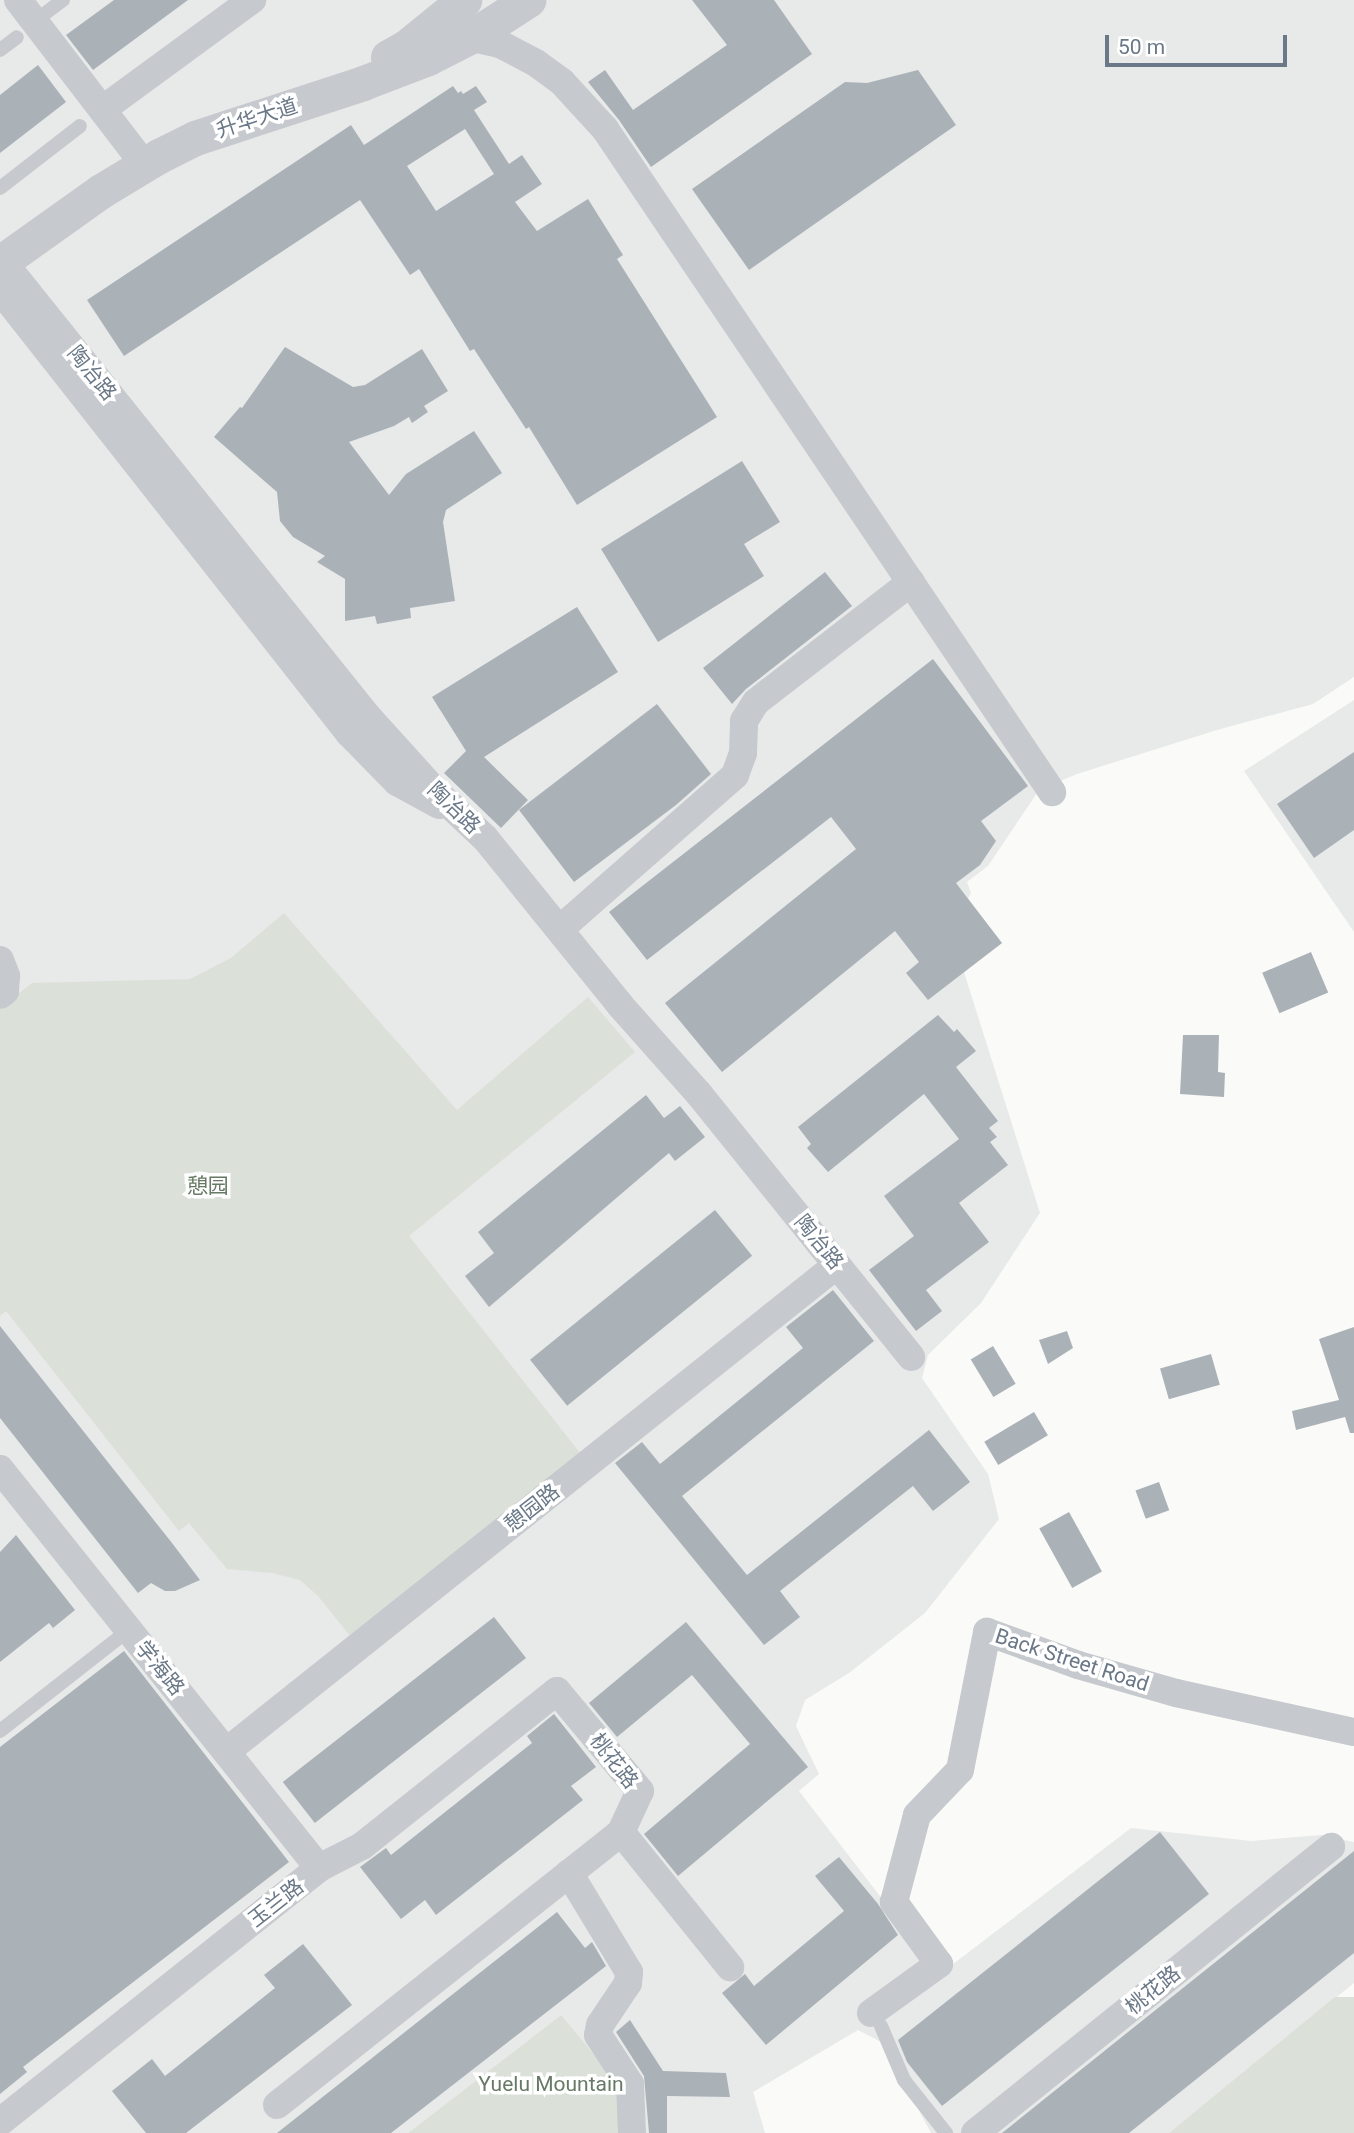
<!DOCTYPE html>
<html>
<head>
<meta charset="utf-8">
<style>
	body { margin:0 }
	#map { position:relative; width:1354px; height:2133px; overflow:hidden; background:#fafaf8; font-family:Roboto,"Noto Sans SC",sans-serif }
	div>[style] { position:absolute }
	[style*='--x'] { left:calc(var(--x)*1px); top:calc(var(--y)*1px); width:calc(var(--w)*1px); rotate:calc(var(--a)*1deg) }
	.built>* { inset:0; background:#e8e9e9 }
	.green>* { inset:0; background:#dbe1d9 }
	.building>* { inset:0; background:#aab2b8; transform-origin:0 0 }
	.service>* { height:14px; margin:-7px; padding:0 7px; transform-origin:7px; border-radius:7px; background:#c6c9cd }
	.minor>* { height:28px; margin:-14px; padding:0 14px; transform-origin:14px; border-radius:14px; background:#c6c9cd }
	.tertiary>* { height:35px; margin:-17.5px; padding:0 17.5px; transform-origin:17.5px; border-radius:17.5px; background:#c6c9cd }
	span { translate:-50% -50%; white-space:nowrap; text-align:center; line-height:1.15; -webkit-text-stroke:7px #fff; paint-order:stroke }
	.street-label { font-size:21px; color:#6a7887 }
	.park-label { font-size:21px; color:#677a65 }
	.scale { position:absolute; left:1105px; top:35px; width:182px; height:32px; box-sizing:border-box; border:4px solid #6a7887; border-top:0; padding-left:9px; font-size:21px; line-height:24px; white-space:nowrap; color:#6a7887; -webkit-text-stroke:5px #fff; paint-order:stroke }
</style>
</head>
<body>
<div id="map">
	<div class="built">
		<i style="clip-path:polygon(0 0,1354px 0,1354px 677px,1313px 704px,1217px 730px,1077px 774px,1039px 790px,988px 866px,967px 882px,971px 893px,968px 899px,1002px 943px,964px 972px,1040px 1213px,981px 1303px,928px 1355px,922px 1378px,988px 1474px,999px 1519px,925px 1613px,849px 1673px,805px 1700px,796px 1726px,819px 1774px,799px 1791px,940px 1974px,1131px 1828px,1251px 1841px,1321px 1835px,1354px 1842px,1354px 1983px,1169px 2133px,931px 2133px,883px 2043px,858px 2030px,753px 2092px,765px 2133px,619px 2133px,561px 2015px,408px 2133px,0 2133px)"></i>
		<i style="clip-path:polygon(1354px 700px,1354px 932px,1244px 771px)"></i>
	</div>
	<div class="green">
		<i style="clip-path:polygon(284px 913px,457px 1110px,588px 997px,635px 1052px,409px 1236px,588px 1463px,358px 1646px,318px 1596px,300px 1580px,272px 1573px,227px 1569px,189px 1523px,179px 1531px,6px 1311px,0 1316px,0 1008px,32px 983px,190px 979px,231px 958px)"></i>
		<i style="clip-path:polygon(1335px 1997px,1354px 1997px,1354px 2133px,1169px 2133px)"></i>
		<i style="clip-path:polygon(561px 2015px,611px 2075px,618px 2091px,619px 2133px,408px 2133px)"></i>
	</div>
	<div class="building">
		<i style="clip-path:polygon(114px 0,188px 0,93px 70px,66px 35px)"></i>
		<i style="clip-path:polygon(692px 0,774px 0,812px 54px,651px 167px,619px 120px,588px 82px,605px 70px,633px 110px,727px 45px)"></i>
		<i style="clip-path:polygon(38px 65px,66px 102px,0 153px,0 95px)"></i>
		<i style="clip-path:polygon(918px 70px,956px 125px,749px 270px,692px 189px,845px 82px,867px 83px)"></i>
		<i style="clip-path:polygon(evenodd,453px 86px,458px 93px,461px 91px,463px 94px,476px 86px,487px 102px,474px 110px,509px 164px,522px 155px,542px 184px,515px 202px,537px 231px,588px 199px,623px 255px,617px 259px,717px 417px,577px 505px,529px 427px,526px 429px,474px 349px,470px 351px,419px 269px,410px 275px,360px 200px,124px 356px,87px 300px,351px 125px,364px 145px,453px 86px,465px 129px,494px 174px,436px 211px,407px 166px,465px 129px)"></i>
		<i style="clip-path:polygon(285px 347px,353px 387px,365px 385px,422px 349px,448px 391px,424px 406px,428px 412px,412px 423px,409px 417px,394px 426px,349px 442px,389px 495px,406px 474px,474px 431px,502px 473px,446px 510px,443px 522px,455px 601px,410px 608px,411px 618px,377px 624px,375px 616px,345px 621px,345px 579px,317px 562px,325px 556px,293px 537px,280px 521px,277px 492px,214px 437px,240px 407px,242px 408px)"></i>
		<i style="clip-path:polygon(742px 461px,780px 522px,744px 544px,764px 576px,658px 642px,601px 549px)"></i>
		<i style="clip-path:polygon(825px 572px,852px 606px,746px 689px,732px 704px,703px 668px)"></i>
		<i style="clip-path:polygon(577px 607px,618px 672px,484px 757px,528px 800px,501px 828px,444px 773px,466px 751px,432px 697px)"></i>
		<i style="clip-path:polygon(933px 659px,1028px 786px,981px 821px,996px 841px,980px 865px,956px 883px,1002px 943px,928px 1000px,906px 973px,919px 962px,895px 931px,722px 1072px,665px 1003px,856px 849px,831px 817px,647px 960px,609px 912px)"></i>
		<i style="clip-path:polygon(657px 704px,711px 774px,676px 805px,574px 882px,519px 810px)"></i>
		<i style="clip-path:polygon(1354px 752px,1354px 830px,1314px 858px,1277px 804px)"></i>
		<i style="left:1311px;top:952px;width:44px;height:53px;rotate:67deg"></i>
		<i style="clip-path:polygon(938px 1015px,954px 1032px,957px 1029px,976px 1051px,956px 1067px,998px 1121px,989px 1128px,997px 1137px,990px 1142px,1008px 1165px,959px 1203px,989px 1242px,926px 1290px,942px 1311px,916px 1331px,869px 1270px,914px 1236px,884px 1196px,959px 1139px,924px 1094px,828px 1172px,807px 1148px,811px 1144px,798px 1127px)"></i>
		<i style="clip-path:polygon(1183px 1035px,1219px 1035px,1218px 1072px,1225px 1073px,1224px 1097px,1180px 1094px)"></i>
		<i style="clip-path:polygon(646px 1095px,664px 1118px,680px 1106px,705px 1137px,675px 1161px,669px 1153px,489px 1307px,465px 1276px,494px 1253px,478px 1232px)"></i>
		<i style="left:715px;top:1210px;width:59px;height:238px;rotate:51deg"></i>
		<i style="clip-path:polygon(833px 1290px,874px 1341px,682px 1496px,747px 1575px,929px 1430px,970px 1482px,933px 1511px,913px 1486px,780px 1591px,800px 1617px,764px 1645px,615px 1463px,642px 1442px,660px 1464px,803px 1348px,786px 1327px)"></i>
		<i style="clip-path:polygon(0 1326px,172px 1543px,200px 1580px,175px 1591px,165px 1591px,151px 1583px,138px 1593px,0 1418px)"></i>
		<i style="clip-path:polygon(1354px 1327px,1354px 1433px,1350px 1433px,1345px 1417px,1296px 1430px,1292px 1411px,1339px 1400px,1319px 1339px)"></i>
		<i style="clip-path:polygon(1067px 1331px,1073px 1348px,1048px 1364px,1039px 1340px)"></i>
		<i style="left:993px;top:1346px;width:44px;height:26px;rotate:59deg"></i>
		<i style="left:1211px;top:1354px;width:32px;height:53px;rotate:74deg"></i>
		<i style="left:1034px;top:1412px;width:27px;height:58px;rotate:59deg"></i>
		<i style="left:1159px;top:1482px;width:30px;height:25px;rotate:70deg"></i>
		<i style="left:1069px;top:1512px;width:68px;height:34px;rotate:61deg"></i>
		<i style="clip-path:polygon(16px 1535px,75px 1610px,53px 1628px,49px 1623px,0 1662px,0 1552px)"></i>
		<i style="left:494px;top:1617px;width:52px;height:268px;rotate:52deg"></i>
		<i style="clip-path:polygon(686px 1622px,808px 1767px,678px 1876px,644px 1834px,750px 1744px,692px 1675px,617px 1737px,589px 1703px)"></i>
		<i style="clip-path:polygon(124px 1651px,289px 1862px,23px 2067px,27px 2072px,0 2094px,0 1747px)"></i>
		<i style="clip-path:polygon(554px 1714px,596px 1767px,571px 1786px,583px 1800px,436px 1915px,425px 1900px,401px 1919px,360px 1867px,386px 1848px,391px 1855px,532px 1743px,527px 1736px)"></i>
		<i style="clip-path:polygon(1160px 1832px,1209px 1894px,942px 2106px,907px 2062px,898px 2040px)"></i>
		<i style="clip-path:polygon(1354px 1851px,1354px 1953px,1129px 2133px,1002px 2133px)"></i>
		<i style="clip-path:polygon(839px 1857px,878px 1904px,898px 1935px,766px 2045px,722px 1993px,745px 1974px,754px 1986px,844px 1911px,815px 1876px)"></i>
		<i style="clip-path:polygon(557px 1912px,585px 1948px,592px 1942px,606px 1966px,391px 2133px,277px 2133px)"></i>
		<i style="clip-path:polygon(303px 1944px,352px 2005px,186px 2133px,146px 2133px,112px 2091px,152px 2059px,165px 2076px,275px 1988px,264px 1975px)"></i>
		<i style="clip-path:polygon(630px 2020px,663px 2071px,726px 2073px,730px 2097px,667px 2096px,667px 2133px,649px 2133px,644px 2076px,616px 2032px)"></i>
	</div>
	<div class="service">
		<i style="--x:35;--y:21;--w:35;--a:-37"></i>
		<i style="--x:0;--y:50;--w:21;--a:-37"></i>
		<i style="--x:0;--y:188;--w:101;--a:-37.8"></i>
		<i style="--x:0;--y:1731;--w:164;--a:-38.1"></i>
		<i style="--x:881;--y:2026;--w:59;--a:66.9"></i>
		<i style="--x:904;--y:2080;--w:68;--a:51.6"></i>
	</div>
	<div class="minor">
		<i style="--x:18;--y:0;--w:207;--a:52.5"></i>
		<i style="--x:460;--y:35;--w:41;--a:12.7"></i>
		<i style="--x:500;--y:44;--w:41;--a:27.8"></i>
		<i style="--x:536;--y:63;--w:32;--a:36"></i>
		<i style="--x:562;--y:82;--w:64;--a:47.5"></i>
		<i style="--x:605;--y:129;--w:800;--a:56.01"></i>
		<i style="--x:103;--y:109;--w:185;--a:-36.2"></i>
		<i style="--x:0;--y:258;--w:588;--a:51.28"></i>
		<i style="--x:368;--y:717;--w:103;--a:47.8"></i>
		<i style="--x:437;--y:793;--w:66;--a:43.2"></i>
		<i style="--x:485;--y:838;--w:215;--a:51"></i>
		<i style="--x:620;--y:1005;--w:119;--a:48.4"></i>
		<i style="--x:699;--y:1094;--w:338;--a:51.1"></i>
		<i style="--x:0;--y:290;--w:564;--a:51.77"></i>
		<i style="--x:349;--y:733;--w:69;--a:45.6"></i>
		<i style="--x:397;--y:782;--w:48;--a:28.7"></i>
		<i style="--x:560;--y:929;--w:233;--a:-41.3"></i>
		<i style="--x:735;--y:775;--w:23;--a:-70"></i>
		<i style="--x:743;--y:753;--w:32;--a:-88"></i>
		<i style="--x:744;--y:721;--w:22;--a:-58"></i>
		<i style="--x:756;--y:702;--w:196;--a:-37.7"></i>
		<i style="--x:0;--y:960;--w:17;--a:69"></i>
		<i style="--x:6;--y:976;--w:15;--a:94"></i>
		<i style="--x:5;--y:991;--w:6;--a:141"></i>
		<i style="--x:0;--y:1469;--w:511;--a:51.36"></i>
		<i style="--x:227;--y:1751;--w:780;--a:-38.55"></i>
		<i style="--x:569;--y:1873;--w:116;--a:58.8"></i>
		<i style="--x:629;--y:1972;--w:11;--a:95"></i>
		<i style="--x:628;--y:1983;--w:50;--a:123.7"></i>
		<i style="--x:600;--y:2025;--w:10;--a:101"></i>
		<i style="--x:598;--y:2035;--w:59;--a:56.9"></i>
		<i style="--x:630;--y:2084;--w:49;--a:87.7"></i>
		<i style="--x:871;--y:2013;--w:84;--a:-35.8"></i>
		<i style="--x:939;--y:1964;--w:77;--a:-126"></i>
		<i style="--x:894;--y:1902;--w:90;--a:-75.2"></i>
		<i style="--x:917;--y:1815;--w:62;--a:-46.3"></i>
		<i style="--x:960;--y:1770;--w:141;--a:-78.9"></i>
		<i style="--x:987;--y:1632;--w:97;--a:19.9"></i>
		<i style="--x:1078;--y:1665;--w:102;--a:15.9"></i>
		<i style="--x:1176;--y:1693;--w:182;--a:12.4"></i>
		<i style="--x:277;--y:2105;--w:439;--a:-38.4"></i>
		<i style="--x:0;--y:2122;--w:408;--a:-38.5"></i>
		<i style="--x:319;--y:1868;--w:48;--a:-27.1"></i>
		<i style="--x:362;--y:1846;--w:249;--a:-38.5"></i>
		<i style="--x:557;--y:1691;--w:130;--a:50.3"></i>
		<i style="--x:640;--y:1791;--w:45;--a:114.9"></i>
		<i style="--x:621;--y:1832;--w:174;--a:51.1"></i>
		<i style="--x:975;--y:2133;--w:457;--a:-38.8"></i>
	</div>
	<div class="tertiary">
		<i style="--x:388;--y:57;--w:21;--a:-29"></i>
		<i style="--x:406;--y:47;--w:75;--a:-39"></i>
		<i style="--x:0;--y:263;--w:124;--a:-35.5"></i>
		<i style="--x:101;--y:191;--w:68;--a:-31.1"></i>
		<i style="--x:159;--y:156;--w:40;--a:-26.6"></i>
		<i style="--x:195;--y:138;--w:177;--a:-18.1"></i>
		<i style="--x:363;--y:83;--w:70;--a:-21"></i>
		<i style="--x:428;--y:58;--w:57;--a:-27"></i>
		<i style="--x:479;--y:32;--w:59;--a:-33.1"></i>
	</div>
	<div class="street-label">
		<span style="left:257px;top:118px;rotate:-18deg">升华大道</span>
		<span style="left:92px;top:373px;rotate:51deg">陶冶路</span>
		<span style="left:454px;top:808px;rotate:44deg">陶冶路</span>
		<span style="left:819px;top:1242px;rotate:51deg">陶冶路</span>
		<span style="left:532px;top:1508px;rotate:-38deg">憩园路</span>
		<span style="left:1072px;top:1660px;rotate:18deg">Back Street Road</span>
		<span style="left:160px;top:1668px;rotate:51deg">学海路</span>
		<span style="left:614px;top:1761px;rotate:52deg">桃花路</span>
		<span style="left:276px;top:1903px;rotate:-38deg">玉兰路</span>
		<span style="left:1153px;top:1990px;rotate:-39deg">桃花路</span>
	</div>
	<div class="park-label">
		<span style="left:208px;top:1186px">憩园</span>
		<span style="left:551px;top:2084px">Yuelu Mountain</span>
	</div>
	<div class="scale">50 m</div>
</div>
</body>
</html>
